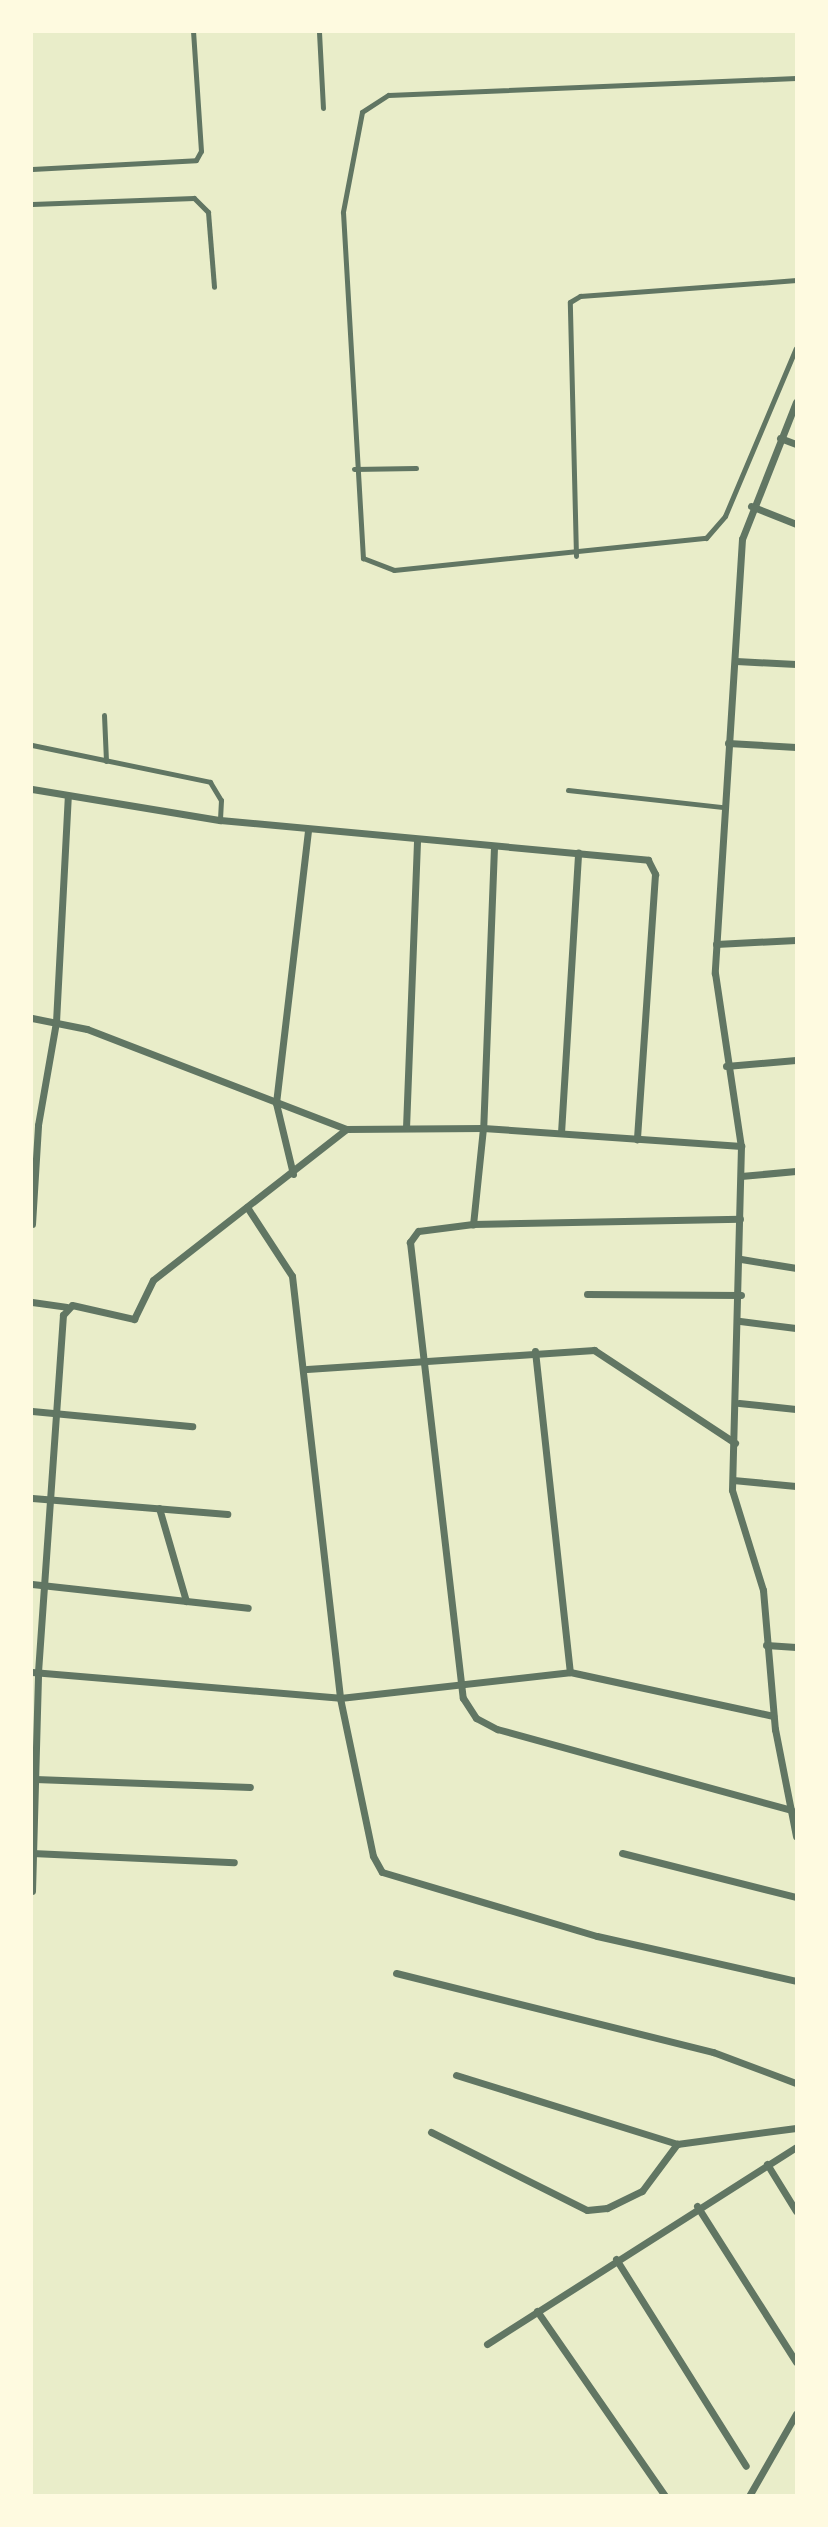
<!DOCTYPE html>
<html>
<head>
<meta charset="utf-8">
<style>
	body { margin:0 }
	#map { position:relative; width:828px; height:2527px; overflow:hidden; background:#e9edc9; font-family:Karla,sans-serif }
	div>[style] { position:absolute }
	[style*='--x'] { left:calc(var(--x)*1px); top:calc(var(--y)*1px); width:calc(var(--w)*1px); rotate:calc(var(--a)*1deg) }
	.service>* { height:5px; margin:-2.5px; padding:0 2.5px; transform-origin:2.5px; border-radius:2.5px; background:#617663 }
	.minor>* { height:7px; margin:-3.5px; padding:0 3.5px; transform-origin:3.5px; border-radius:3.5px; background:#617663 }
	span { translate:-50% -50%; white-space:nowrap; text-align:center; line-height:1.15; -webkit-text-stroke:6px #fefae0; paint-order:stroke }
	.frame { position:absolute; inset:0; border:33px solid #fefae0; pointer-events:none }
</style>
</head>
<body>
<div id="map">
	<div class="service">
		<i style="--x:319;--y:32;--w:76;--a:87"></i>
		<i style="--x:796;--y:78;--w:408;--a:177.6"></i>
		<i style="--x:388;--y:95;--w:31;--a:147"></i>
		<i style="--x:362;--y:112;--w:102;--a:100.8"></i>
		<i style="--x:343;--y:212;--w:347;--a:86.7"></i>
		<i style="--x:363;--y:558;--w:33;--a:21"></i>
		<i style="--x:394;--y:570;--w:314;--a:-5.9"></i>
		<i style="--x:706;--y:538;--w:29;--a:-49"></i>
		<i style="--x:725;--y:516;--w:182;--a:-67.1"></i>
		<i style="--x:32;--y:169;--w:164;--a:-3.1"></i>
		<i style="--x:196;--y:160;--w:10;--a:-61"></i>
		<i style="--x:201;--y:151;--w:119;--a:-93.8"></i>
		<i style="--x:32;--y:204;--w:162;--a:-2.1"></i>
		<i style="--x:194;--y:198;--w:20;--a:45"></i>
		<i style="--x:208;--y:212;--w:75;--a:85.4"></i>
		<i style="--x:354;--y:469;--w:62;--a:-0.9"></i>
		<i style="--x:576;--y:556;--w:254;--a:-91.4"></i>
		<i style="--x:570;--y:302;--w:12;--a:-31"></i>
		<i style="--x:580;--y:296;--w:217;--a:-4.2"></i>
		<i style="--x:104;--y:715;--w:46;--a:87.5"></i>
		<i style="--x:32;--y:745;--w:182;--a:11.7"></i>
		<i style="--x:210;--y:782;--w:21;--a:59"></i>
		<i style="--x:221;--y:800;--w:20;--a:93"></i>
		<i style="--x:568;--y:790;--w:156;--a:6.3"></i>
	</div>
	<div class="minor">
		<i style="--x:796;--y:402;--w:147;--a:111.5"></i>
		<i style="--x:742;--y:539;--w:435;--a:93.6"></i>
		<i style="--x:715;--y:973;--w:175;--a:81.5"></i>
		<i style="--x:741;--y:1146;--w:344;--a:91.5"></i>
		<i style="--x:732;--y:1490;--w:105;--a:72.8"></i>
		<i style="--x:763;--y:1590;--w:140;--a:85.1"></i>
		<i style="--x:775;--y:1729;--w:109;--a:78.9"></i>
		<i style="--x:780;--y:438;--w:17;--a:21"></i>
		<i style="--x:751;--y:506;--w:48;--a:21.8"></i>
		<i style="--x:736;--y:661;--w:60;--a:2.9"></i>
		<i style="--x:728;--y:743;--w:68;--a:3.4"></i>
		<i style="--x:32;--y:789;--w:191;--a:9.4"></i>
		<i style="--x:220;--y:820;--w:430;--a:5.3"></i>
		<i style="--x:648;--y:860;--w:16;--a:63"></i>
		<i style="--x:655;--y:874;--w:266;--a:93.9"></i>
		<i style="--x:494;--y:847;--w:281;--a:92.2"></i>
		<i style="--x:483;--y:1128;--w:97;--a:95.9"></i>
		<i style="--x:473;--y:1224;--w:55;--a:172.7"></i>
		<i style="--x:418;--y:1231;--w:14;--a:126"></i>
		<i style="--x:410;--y:1242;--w:459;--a:83.4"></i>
		<i style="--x:463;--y:1698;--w:24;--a:57"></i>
		<i style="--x:476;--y:1718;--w:24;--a:28"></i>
		<i style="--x:497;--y:1729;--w:305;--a:15.4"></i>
		<i style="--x:716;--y:944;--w:80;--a:-2.9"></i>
		<i style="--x:32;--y:1018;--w:56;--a:11.3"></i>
		<i style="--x:87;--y:1029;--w:278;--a:21.1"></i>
		<i style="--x:346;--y:1129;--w:137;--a:-0.4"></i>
		<i style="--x:483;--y:1128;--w:259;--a:4"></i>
		<i style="--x:726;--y:1066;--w:70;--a:-4.9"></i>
		<i style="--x:406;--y:1128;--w:288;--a:-87.8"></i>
		<i style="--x:561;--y:1133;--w:281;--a:-86.5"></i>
		<i style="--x:293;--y:1174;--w:73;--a:-103.5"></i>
		<i style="--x:276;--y:1103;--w:276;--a:-83.3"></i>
		<i style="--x:741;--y:1176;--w:55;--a:-5.2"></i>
		<i style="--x:247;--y:1207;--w:82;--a:56.9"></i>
		<i style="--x:292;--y:1276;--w:425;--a:83.5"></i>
		<i style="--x:340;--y:1698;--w:161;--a:78.2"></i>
		<i style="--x:373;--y:1856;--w:18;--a:61"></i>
		<i style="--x:382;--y:1872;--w:224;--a:16.6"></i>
		<i style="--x:597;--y:1936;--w:204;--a:12.7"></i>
		<i style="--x:32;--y:1224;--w:99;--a:-86.5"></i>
		<i style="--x:38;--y:1125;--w:105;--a:-80.1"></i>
		<i style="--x:56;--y:1022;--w:226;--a:-87"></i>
		<i style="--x:473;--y:1224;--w:267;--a:-1.1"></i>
		<i style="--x:741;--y:1259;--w:56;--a:9.3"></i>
		<i style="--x:587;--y:1294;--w:154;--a:0.4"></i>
		<i style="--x:32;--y:1302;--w:35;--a:8"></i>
		<i style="--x:740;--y:1321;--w:56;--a:7.1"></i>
		<i style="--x:535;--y:1351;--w:323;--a:83.8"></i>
		<i style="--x:307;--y:1369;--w:288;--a:-3.8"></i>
		<i style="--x:594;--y:1350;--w:169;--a:33.4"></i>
		<i style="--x:739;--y:1403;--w:57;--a:6"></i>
		<i style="--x:32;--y:1411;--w:161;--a:5.4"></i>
		<i style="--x:733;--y:1480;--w:63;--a:5.4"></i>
		<i style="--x:32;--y:1498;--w:196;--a:4.7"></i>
		<i style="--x:159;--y:1508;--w:97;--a:73.8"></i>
		<i style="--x:32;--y:1584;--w:217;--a:6.3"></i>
		<i style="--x:766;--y:1645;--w:30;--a:4"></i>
		<i style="--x:32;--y:1672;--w:309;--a:4.8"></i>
		<i style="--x:340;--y:1698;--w:231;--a:-6.4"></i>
		<i style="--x:570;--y:1672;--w:208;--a:12.2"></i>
		<i style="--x:35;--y:1779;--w:215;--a:2.1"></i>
		<i style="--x:32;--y:1853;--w:202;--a:2.6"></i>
		<i style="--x:622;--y:1853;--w:179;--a:14.2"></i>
		<i style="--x:32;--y:1891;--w:219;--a:-88.4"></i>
		<i style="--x:38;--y:1672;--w:358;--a:-86"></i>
		<i style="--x:63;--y:1315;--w:13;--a:-48"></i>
		<i style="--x:72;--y:1305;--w:64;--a:12.7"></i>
		<i style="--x:134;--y:1319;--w:43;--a:-64"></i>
		<i style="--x:153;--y:1280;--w:245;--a:-38"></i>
		<i style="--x:396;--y:1973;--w:327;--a:14"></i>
		<i style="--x:713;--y:2052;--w:89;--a:20.5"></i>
		<i style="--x:456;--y:2075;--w:232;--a:17.3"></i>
		<i style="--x:677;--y:2144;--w:120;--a:-7.7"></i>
		<i style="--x:431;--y:2132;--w:174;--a:26.6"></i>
		<i style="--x:587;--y:2210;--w:20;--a:-6"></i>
		<i style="--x:607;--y:2208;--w:39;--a:-26"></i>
		<i style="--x:642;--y:2191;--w:59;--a:-53.3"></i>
		<i style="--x:767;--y:2164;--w:55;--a:58.3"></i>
		<i style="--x:697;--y:2206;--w:185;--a:57.6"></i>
		<i style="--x:616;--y:2259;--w:244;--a:57.9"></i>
		<i style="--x:537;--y:2311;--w:225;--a:55.3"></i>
		<i style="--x:487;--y:2344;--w:366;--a:-32.5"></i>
		<i style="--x:749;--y:2496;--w:95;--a:-60.2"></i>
	</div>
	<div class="frame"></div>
</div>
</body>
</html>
